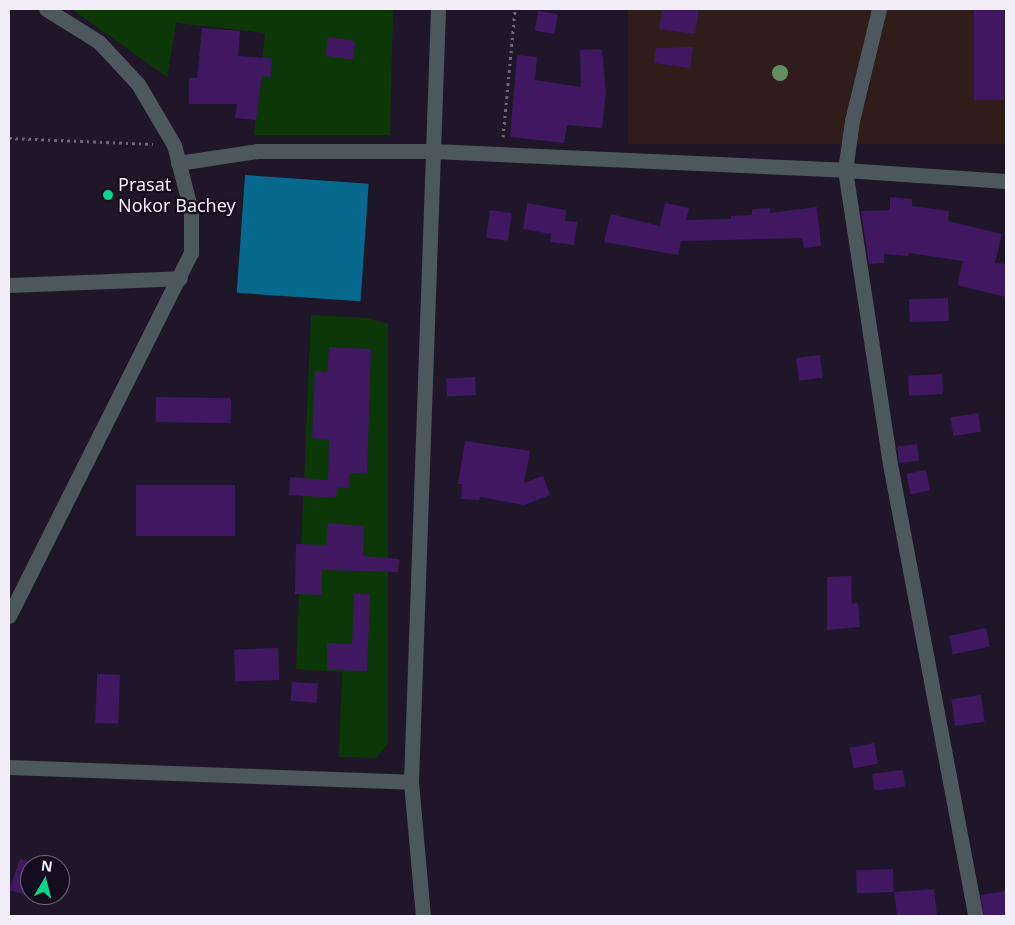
<!DOCTYPE html>
<html>
<head>
<meta charset="utf-8">
<style>
	body { margin:0 }
	#map { position:relative; width:1015px; height:925px; overflow:hidden; background:#1f1629; font-family:"Noto Sans",sans-serif }
	div>[style] { position:absolute }
	[style*='--x'] { left:calc(var(--x)*1px); top:calc(var(--y)*1px); width:calc(var(--w)*1px); rotate:calc(var(--a)*1deg) }
	.education>* { inset:0; background:#2f1c1b; transform-origin:0 0 }
	.green>* { inset:0; background:#0b3806 }
	.water>* { inset:0; background:#08698f; transform-origin:0 0 }
	.building>* { inset:0; background:#3f1861; transform-origin:0 0 }
	.path>* { height:3px; margin-top:-1.5px; transform-origin:0; background:repeating-linear-gradient(90deg,#6f6778 0 2.5px,transparent 0 6.5px) }
	.minor>* { height:15px; margin:-7.5px; padding:0 7.5px; transform-origin:7.5px; border-radius:7.5px; background:#4d575e }
	.trees>* { width:16px; height:16px; margin:-8px; border-radius:50%; background:#638e62 }
	.dots>* { width:14px; height:14px; translate:-50% -50%; box-sizing:border-box; border:2px solid #150d1f; border-radius:50% }
	span { translate:-50% -50%; white-space:nowrap; text-align:center; line-height:1.15; -webkit-text-stroke:4.5px #150d1f; paint-order:stroke }
	.poi-label { font-size:18px; color:#f2edfa }
	.left { translate:0 -50%; text-align:left }
	.frame { position:absolute; inset:0; border:10px solid #f2edfa; pointer-events:none }
	.north { position:absolute; left:20px; top:855px; width:50px; height:50px; box-sizing:border-box; background:#150d1f; border:1px solid #6d6777; border-radius:50%; rotate:8deg; font-size:14px; font-weight:700; line-height:20px; text-align:center; color:#f2edfa }
	.north::after { content:''; display:block; margin:auto; width:18px; height:22px; background:#06d98b; clip-path:polygon(50% 0,100% 100%,50% 72%,0 100%) }
</style>
</head>
<body>
<div id="map">
	<div class="education">
		<i style="left:628px;top:9px;width:378px;height:135px"></i>
	</div>
	<div class="green">
		<i style="clip-path:polygon(72px 9px,393px 9px,390px 135px,254px 135px,265px 33px,176px 23px,167px 77px)"></i>
		<i style="clip-path:polygon(311px 315px,368px 318px,388px 324px,388px 744px,376px 758px,339px 757px,342px 672px,296px 669px)"></i>
	</div>
	<div class="water">
		<i style="left:245px;top:175px;width:124px;height:118px;rotate:4deg"></i>
	</div>
	<div class="building">
		<i style="clip-path:polygon(662px 9px,699px 9px,695px 34px,659px 29px)"></i>
		<i style="left:974px;top:9px;width:30px;height:91px"></i>
		<i style="left:538px;top:11px;width:20px;height:20px;rotate:9deg"></i>
		<i style="clip-path:polygon(202px 28px,240px 31px,238px 56px,272px 58px,271px 77px,262px 76px,256px 120px,235px 118px,237px 104px,189px 104px,189px 78px,197px 78px)"></i>
		<i style="left:328px;top:37px;width:28px;height:19px;rotate:8deg"></i>
		<i style="clip-path:polygon(693px 47px,690px 68px,654px 63px,656px 48px)"></i>
		<i style="clip-path:polygon(602px 49px,606px 93px,602px 128px,567px 125px,564px 143px,510px 137px,517px 55px,537px 57px,535px 80px,581px 87px,580px 50px)"></i>
		<i style="clip-path:polygon(890px 197px,912px 199px,912px 206px,949px 211px,948px 221px,1002px 234px,995px 263px,1006px 264px,1006px 297px,957px 285px,963px 261px,909px 253px,908px 256px,884px 254px,884px 263px,869px 264px,861px 211px,890px 210px)"></i>
		<i style="clip-path:polygon(527px 203px,566px 210px,565px 221px,577px 222px,574px 245px,550px 242px,551px 234px,523px 229px)"></i>
		<i style="clip-path:polygon(665px 203px,689px 208px,686px 220px,731px 219px,731px 216px,752px 215px,752px 209px,770px 208px,770px 213px,817px 207px,821px 246px,804px 248px,802px 238px,681px 241px,678px 255px,604px 242px,611px 214px,660px 226px)"></i>
		<i style="left:490px;top:210px;width:22px;height:28px;rotate:8deg"></i>
		<i style="left:948px;top:298px;width:23px;height:39px;rotate:88deg"></i>
		<i style="clip-path:polygon(329px 347px,371px 349px,367px 474px,350px 473px,349px 488px,337px 487px,336px 498px,289px 495px,290px 477px,328px 480px,329px 440px,312px 438px,315px 371px,327px 372px)"></i>
		<i style="left:820px;top:355px;width:23px;height:24px;rotate:83deg"></i>
		<i style="left:942px;top:374px;width:20px;height:34px;rotate:87deg"></i>
		<i style="left:475px;top:377px;width:18px;height:29px;rotate:87deg"></i>
		<i style="left:156px;top:397px;width:75px;height:25px;rotate:1deg"></i>
		<i style="left:978px;top:413px;width:19px;height:28px;rotate:81deg"></i>
		<i style="clip-path:polygon(465px 441px,530px 451px,524px 483px,543px 476px,550px 495px,524px 505px,480px 497px,479px 500px,461px 499px,462px 484px,458px 484px)"></i>
		<i style="left:917px;top:444px;width:17px;height:20px;rotate:83deg"></i>
		<i style="left:926px;top:470px;width:21px;height:20px;rotate:79deg"></i>
		<i style="left:136px;top:485px;width:99px;height:51px"></i>
		<i style="clip-path:polygon(328px 523px,364px 526px,363px 556px,399px 559px,398px 572px,322px 570px,322px 595px,295px 594px,296px 544px,326px 545px)"></i>
		<i style="clip-path:polygon(851px 576px,852px 604px,858px 603px,860px 627px,827px 630px,827px 577px)"></i>
		<i style="clip-path:polygon(354px 594px,370px 594px,367px 671px,327px 670px,327px 643px,352px 644px)"></i>
		<i style="left:986px;top:628px;width:19px;height:38px;rotate:78deg"></i>
		<i style="left:278px;top:648px;width:32px;height:44px;rotate:88deg"></i>
		<i style="left:97px;top:674px;width:23px;height:49px;rotate:2deg"></i>
		<i style="left:292px;top:682px;width:26px;height:19px;rotate:4deg"></i>
		<i style="left:981px;top:695px;width:27px;height:30px;rotate:82deg"></i>
		<i style="left:874px;top:743px;width:21px;height:25px;rotate:79deg"></i>
		<i style="left:903px;top:770px;width:17px;height:31px;rotate:83deg"></i>
		<i style="clip-path:polygon(20px 859px,39px 865px,30px 865px,30px 895px,39px 895px,37px 899px,9px 890px)"></i>
		<i style="left:893px;top:869px;width:23px;height:37px;rotate:88deg"></i>
		<i style="clip-path:polygon(934px 889px,937px 916px,897px 916px,894px 892px)"></i>
		<i style="clip-path:polygon(1006px 891px,1006px 915px,984px 916px,980px 895px)"></i>
	</div>
	<div class="path">
		<i style="--x:503;--y:137;--w:129;--a:-84.6"></i>
		<i style="--x:9;--y:138;--w:144;--a:2.4"></i>
	</div>
	<div class="minor">
		<i style="--x:879;--y:9;--w:115;--a:103.6"></i>
		<i style="--x:852;--y:121;--w:49;--a:98.1"></i>
		<i style="--x:845;--y:170;--w:297;--a:81.3"></i>
		<i style="--x:890;--y:464;--w:460;--a:79.3"></i>
		<i style="--x:178;--y:163;--w:80;--a:-8.6"></i>
		<i style="--x:257;--y:151;--w:176;--a:0"></i>
		<i style="--x:433;--y:151;--w:412;--a:2.6"></i>
		<i style="--x:845;--y:170;--w:161;--a:3.9"></i>
		<i style="--x:9;--y:285;--w:171;--a:-2.3"></i>
		<i style="--x:9;--y:616;--w:406;--a:-63.4"></i>
		<i style="--x:191;--y:253;--w:42;--a:-90"></i>
		<i style="--x:191;--y:211;--w:68;--a:-104.4"></i>
		<i style="--x:174;--y:145;--w:71;--a:-120.5"></i>
		<i style="--x:138;--y:84;--w:57;--a:-132.9"></i>
		<i style="--x:99;--y:42;--w:62;--a:-148.1"></i>
		<i style="--x:9;--y:767;--w:402;--a:2.1"></i>
		<i style="--x:411;--y:782;--w:773;--a:-88"></i>
		<i style="--x:411;--y:782;--w:135;--a:84.9"></i>
	</div>
	<div class="trees">
		<i style="left:780px;top:73px"></i>
	</div>
	<div class="dots">
		<i style="left:108px;top:195px;background:#06d98b"></i>
	</div>
	<div class="poi-label">
		<span class="left" style="left:118px;top:195px">Prasat<br>Nokor Bachey</span>
	</div>
	<div class="frame"></div>
	<div class="north">N</div>
</div>
</body>
</html>
